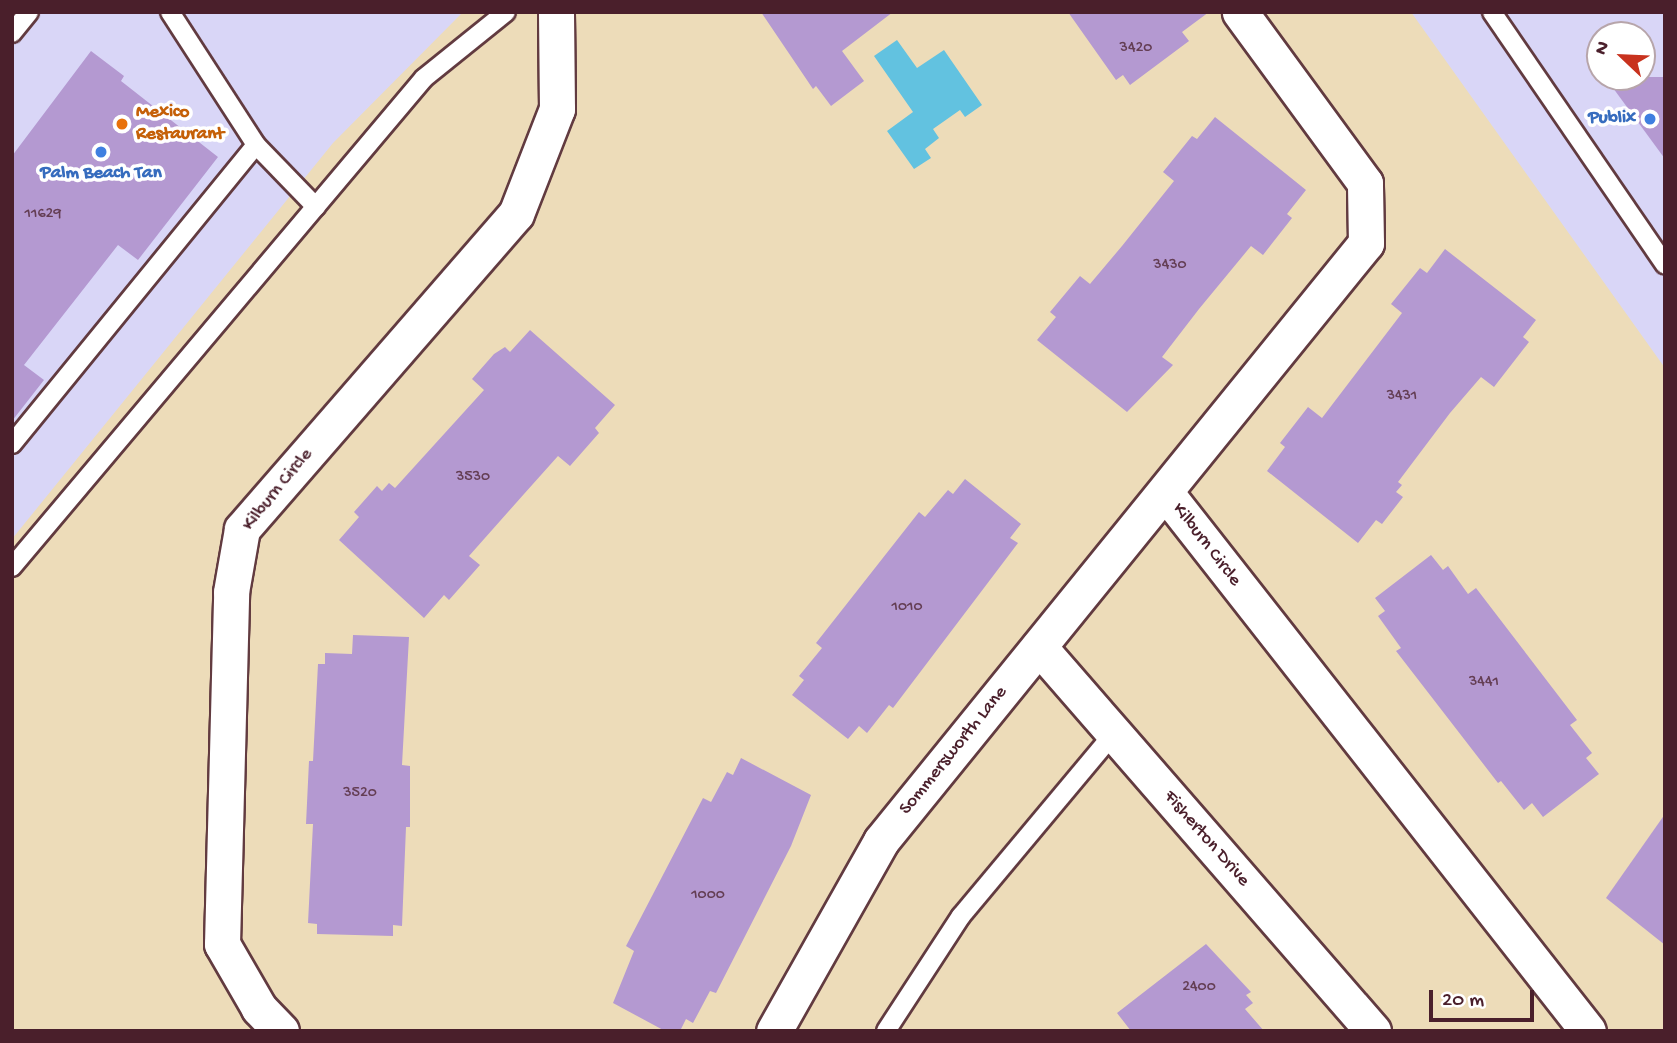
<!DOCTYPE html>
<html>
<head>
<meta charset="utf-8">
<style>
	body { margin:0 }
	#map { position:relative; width:1677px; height:1043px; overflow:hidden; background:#eddcb9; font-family:"Gochi Hand",sans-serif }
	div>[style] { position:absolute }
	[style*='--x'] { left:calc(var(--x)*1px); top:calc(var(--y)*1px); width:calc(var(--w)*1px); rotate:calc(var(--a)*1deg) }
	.built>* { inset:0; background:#d9d6f7 }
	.water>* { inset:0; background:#62c2e0 }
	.building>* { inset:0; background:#b499d1 }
	.roads { filter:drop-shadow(2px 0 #623b40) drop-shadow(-2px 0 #623b40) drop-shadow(0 2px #623b40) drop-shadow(0 -2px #623b40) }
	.service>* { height:18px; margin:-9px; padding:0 9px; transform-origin:9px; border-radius:9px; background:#fff }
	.minor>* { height:35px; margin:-17.5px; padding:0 17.5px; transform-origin:17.5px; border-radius:17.5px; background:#fff }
	.dots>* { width:19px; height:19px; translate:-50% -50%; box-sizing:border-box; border:4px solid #fff; border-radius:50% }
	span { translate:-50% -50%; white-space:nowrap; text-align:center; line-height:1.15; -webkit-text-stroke:7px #fff; paint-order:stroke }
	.number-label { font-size:16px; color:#643e54 }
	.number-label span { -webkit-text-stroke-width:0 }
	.food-label { font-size:19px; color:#c56008; font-weight:700 }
	.left { translate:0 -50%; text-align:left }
	.shop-label { font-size:19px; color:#366cbe; font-weight:700 }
	.right { translate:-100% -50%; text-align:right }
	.street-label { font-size:19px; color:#4a1f2b }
	.frame { position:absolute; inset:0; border:14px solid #4a1f2b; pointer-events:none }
	.north { position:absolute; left:1586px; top:21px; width:70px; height:70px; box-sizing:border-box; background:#fff; border:2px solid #b7a5aa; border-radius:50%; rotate:293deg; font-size:19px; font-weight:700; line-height:28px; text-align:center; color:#4a1f2b }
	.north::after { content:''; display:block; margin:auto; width:24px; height:32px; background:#c8321e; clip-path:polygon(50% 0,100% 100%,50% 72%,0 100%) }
	.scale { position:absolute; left:1429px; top:990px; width:105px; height:32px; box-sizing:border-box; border:4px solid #4a1f2b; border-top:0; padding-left:9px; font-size:21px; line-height:24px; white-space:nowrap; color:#4a1f2b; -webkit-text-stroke:5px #fff; paint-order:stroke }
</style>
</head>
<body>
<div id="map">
	<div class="built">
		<i style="clip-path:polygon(12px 12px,463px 12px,333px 143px,12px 539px)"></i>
		<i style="clip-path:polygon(evenodd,1411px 12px,1665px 12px,1665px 368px,1411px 12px,1600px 35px,1642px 35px,1642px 77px,1600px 77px,1600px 35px)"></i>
	</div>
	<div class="water">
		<i style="clip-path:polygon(897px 40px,917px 68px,944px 50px,982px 105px,965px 117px,960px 110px,933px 129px,939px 138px,925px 149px,931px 158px,914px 169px,887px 131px,913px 112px,874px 56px)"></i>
	</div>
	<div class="building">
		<i style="clip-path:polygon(761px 12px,893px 12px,842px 51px,864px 81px,831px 106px,816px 86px,813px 89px)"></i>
		<i style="clip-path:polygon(1068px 12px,1209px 12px,1182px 32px,1189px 41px,1130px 85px,1123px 75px,1116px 80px)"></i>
		<i style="clip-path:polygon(91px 51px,124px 76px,121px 81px,218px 157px,138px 260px,118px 245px,24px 365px,44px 380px,12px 421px,12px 156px)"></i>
		<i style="clip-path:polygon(1605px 77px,1665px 77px,1665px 159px)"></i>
		<i style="clip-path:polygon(1215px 117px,1306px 190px,1287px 214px,1292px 218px,1263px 255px,1251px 246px,1199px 309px,1162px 357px,1173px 365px,1127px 412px,1037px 340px,1056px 317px,1050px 312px,1080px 276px,1090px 284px,1122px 246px,1174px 181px,1163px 172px,1192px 136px,1197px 139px)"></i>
		<i style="clip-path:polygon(1445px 249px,1536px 320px,1523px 337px,1529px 342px,1494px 387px,1481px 377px,1450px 413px,1398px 482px,1402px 485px,1396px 492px,1403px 497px,1382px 524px,1376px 520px,1358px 543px,1267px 471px,1285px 447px,1280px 443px,1308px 407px,1322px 418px,1402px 313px,1391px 304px,1420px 268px,1427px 273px)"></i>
		<i style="clip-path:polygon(530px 330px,615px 405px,595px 428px,599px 433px,570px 466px,558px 456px,524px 494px,469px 556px,480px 565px,449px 600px,444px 595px,424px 618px,339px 540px,359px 517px,354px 512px,377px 486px,382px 491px,389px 483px,395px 488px,484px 390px,472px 379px,494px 354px,505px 347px,510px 352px)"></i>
		<i style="clip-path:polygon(965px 479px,1021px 524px,1010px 538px,1018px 543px,893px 708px,889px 705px,867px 733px,859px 726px,848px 739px,792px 695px,804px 680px,799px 676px,822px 648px,816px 643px,919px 512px,925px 517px,948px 490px,953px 494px)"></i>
		<i style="clip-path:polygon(1431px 555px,1443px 570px,1448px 566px,1468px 594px,1476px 588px,1577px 720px,1570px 725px,1592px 753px,1586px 758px,1599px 774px,1543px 817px,1532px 803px,1524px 810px,1501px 781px,1498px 783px,1396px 651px,1401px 648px,1378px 616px,1385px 611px,1375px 598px)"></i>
		<i style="clip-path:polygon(353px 635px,409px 637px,402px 765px,410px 766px,410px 827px,406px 827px,402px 926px,393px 925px,393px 936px,317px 934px,317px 924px,308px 923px,313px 824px,306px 824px,309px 761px,313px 761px,318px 664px,325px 664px,325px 653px,352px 654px)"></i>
		<i style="clip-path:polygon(741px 758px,811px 795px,791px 846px,716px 993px,710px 991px,693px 1023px,686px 1019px,680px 1031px,665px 1031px,613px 1003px,634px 951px,626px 946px,703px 798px,711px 802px,727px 772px,733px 775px)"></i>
		<i style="clip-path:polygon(1665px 814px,1665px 945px,1606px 898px)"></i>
		<i style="clip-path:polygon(1206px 944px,1251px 992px,1246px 995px,1253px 1003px,1245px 1009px,1264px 1031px,1131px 1031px,1117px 1013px)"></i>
	</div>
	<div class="roads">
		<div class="service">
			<i style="--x:170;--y:12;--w:158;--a:57.1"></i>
			<i style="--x:256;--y:145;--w:86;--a:45.9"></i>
			<i style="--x:1492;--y:12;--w:306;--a:55.6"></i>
			<i style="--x:12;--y:33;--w:27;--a:-51"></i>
			<i style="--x:12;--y:444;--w:386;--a:-50.8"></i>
			<i style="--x:12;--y:567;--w:639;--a:-49.88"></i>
			<i style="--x:424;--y:78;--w:105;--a:-38.8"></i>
			<i style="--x:886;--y:1031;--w:137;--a:-56.9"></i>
			<i style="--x:961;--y:916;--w:239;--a:-50.1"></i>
		</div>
		<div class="minor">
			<i style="--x:1165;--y:492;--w:685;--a:51.88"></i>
			<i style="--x:1039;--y:647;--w:509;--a:48.98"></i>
			<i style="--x:281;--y:1031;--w:32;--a:-134"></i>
			<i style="--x:259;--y:1008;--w:74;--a:-120"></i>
			<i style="--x:222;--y:944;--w:352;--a:-88.5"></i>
			<i style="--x:231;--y:592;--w:64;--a:-80.1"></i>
			<i style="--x:242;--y:529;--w:417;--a:-49"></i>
			<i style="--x:516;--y:214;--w:113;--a:-68.7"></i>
			<i style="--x:557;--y:109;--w:97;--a:-90.6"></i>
			<i style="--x:774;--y:1031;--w:218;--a:-60.6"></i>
			<i style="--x:881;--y:841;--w:770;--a:-50.96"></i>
			<i style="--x:1366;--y:243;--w:60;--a:-91"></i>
			<i style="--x:1365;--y:183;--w:212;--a:-126.2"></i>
		</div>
	</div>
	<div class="dots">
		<i style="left:1650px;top:119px;background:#3f7fe0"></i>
		<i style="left:122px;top:124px;background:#e8710a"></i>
		<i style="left:101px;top:152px;background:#3f7fe0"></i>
	</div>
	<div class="number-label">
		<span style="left:1136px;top:49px">3420</span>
		<span style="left:43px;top:215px">11629</span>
		<span style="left:1170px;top:266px">3430</span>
		<span style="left:1402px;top:397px">3431</span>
		<span style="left:473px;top:478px">3530</span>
		<span style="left:907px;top:608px">1010</span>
		<span style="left:1484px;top:683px">3441</span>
		<span style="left:360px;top:794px">3520</span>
		<span style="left:708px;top:896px">1000</span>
		<span style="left:1199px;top:988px">2400</span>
	</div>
	<div class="food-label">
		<span class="left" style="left:136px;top:124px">Mexico<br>Restaurant</span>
	</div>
	<div class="shop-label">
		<span class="right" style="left:1636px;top:119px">Publix</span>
		<span style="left:101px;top:174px">Palm Beach Tan</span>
	</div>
	<div class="street-label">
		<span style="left:278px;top:490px;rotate:-51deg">Kilburn Circle</span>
		<span style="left:1206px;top:545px;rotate:52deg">Kilburn Circle</span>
		<span style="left:954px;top:751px;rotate:-51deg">Sommersworth Lane</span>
		<span style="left:1206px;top:839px;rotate:49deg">Fisherton Drive</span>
	</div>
	<div class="frame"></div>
	<div class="north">N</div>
	<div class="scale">20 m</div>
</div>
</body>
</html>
